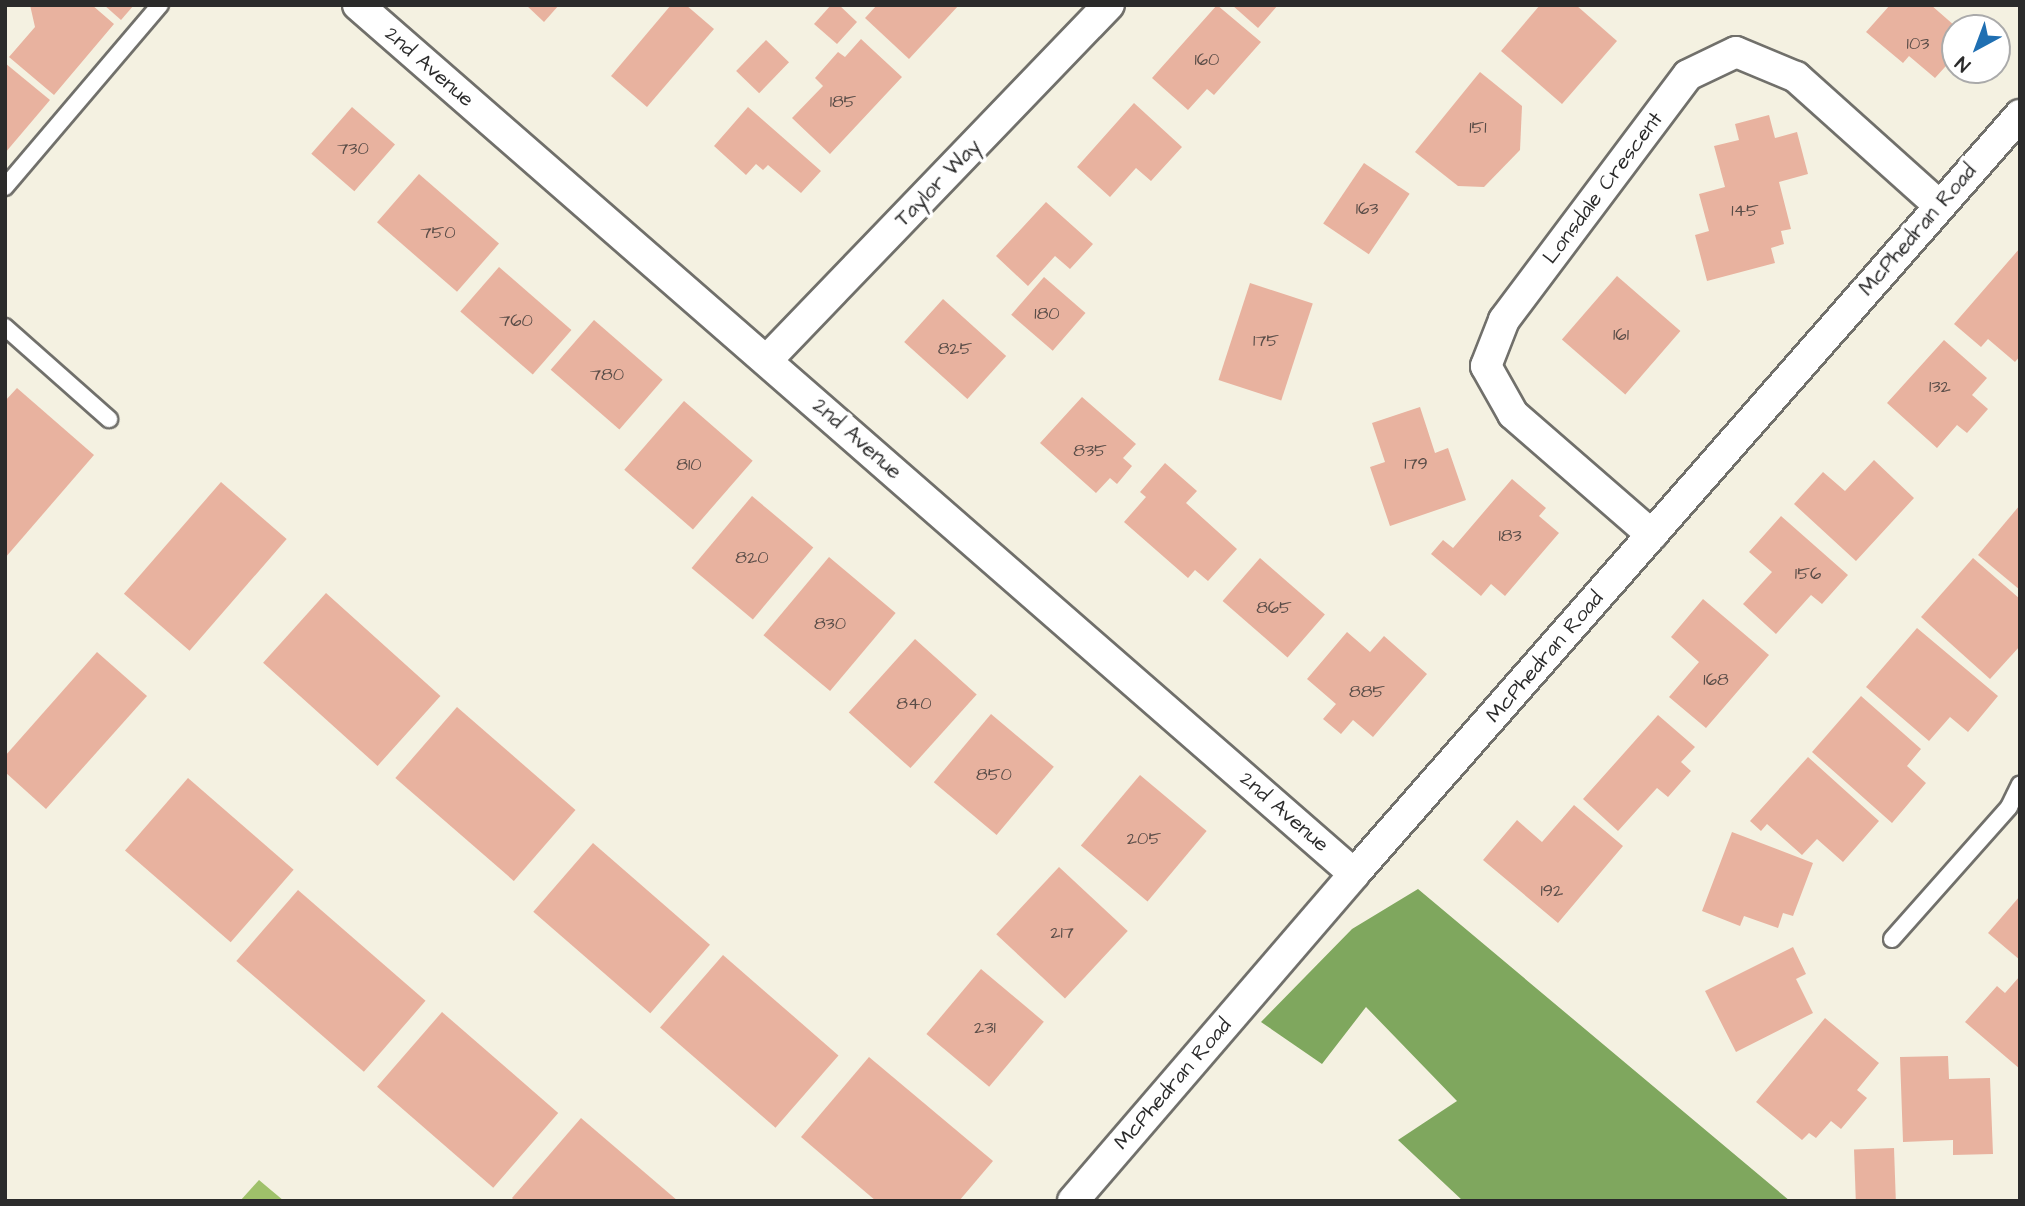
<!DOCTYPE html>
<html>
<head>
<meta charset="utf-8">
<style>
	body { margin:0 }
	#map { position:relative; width:2025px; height:1206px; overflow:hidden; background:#f4f1e1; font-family:"Architects Daughter",sans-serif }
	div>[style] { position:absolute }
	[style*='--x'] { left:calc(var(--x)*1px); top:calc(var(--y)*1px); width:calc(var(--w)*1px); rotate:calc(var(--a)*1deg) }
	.green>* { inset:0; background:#9fc16a }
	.forest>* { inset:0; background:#7fa75e }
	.building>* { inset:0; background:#e8b29f; transform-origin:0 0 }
	.roads { filter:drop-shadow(2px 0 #71706b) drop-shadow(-2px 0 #71706b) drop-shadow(0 2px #71706b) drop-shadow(0 -2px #71706b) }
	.service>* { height:16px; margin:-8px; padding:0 8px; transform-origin:8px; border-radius:8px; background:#fff }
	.minor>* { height:30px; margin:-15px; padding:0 15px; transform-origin:15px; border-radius:15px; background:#fff }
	span { translate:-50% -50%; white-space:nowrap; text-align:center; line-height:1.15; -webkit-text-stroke:7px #fff; paint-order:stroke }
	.number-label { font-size:18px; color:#5a4d48 }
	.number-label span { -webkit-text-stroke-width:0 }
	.street-label { font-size:21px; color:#2b2b2b }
	.frame { position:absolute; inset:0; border:7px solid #2b2b2b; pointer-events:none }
	.north { position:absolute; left:1941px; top:14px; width:70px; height:70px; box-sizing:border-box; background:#fff; border:2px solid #aaa; border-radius:50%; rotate:221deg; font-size:19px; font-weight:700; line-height:28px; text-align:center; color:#2b2b2b }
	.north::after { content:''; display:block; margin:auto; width:24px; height:32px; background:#1f6fb2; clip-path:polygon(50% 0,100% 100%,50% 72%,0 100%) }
</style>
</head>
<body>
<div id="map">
	<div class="green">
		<i style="clip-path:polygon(259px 1180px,284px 1201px,240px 1201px)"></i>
	</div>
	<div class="forest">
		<i style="clip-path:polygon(1418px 889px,1790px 1201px,1463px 1201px,1398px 1140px,1457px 1101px,1366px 1007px,1322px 1064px,1261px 1022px,1352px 929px)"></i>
	</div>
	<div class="building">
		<i style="clip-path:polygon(30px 5px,92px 5px,114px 24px,54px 95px,9px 57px,35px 27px)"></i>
		<i style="clip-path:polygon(104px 5px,134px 5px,121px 20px)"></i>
		<i style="clip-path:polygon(526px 5px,559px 5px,544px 22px)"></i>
		<i style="clip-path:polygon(671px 5px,686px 5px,714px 29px,647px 107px,611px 76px)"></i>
		<i style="clip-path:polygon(831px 5px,839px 5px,857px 22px,837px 44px,814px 24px)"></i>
		<i style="clip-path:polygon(877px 5px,959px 5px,909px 59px,865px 18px)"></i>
		<i style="clip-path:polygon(1217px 5px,1261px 42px,1214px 95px,1207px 89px,1188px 110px,1152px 78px)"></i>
		<i style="clip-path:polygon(1232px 5px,1278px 5px,1258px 28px)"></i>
		<i style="clip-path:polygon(1540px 5px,1576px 5px,1617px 41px,1562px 104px,1501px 51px)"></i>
		<i style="clip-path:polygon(1890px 5px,1931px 5px,1955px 26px,1955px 56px,1935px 78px,1909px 56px,1903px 63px,1866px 32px)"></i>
		<i style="clip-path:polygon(861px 39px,902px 77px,830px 154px,792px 118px,823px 86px,815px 78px,838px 52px,845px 57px)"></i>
		<i style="left:766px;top:40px;width:32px;height:43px;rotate:44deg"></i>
		<i style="clip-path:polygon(5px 63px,50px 100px,5px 153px)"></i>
		<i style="clip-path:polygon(1480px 72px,1522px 106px,1520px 150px,1484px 187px,1458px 186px,1415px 152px)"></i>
		<i style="clip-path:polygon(1134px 103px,1182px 147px,1151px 181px,1136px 168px,1110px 197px,1077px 167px)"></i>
		<i style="left:352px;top:107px;width:57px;height:62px;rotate:41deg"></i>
		<i style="clip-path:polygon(748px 107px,821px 171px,801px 193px,768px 165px,763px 170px,756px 164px,746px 175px,714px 146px)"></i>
		<i style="clip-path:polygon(1769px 115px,1775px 138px,1797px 132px,1808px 174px,1779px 182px,1791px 229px,1781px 231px,1784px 244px,1771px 248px,1775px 263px,1707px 281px,1695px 235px,1709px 231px,1699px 194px,1725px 187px,1714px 146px,1739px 140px,1735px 124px)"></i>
		<i style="left:1364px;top:163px;width:55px;height:73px;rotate:34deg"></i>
		<i style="left:419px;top:174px;width:106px;height:64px;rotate:41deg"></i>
		<i style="clip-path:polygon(1046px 202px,1093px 244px,1070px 269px,1055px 256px,1028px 286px,996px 256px)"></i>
		<i style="clip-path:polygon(2020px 248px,2020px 356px,2015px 362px,1988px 339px,1981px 347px,1954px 324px)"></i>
		<i style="left:499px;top:267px;width:96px;height:59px;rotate:41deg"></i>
		<i style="left:1617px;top:276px;width:84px;height:84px;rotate:41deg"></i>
		<i style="left:1044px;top:277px;width:55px;height:50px;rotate:41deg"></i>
		<i style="left:1250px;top:283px;width:66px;height:102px;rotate:18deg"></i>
		<i style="left:943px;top:299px;width:85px;height:58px;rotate:42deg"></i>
		<i style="left:594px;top:320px;width:91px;height:66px;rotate:41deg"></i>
		<i style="clip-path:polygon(1944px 340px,1987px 378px,1972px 395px,1988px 409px,1967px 433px,1957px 425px,1937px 448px,1887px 403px)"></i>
		<i style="clip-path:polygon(17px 388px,94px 455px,5px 558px,5px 401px)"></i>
		<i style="clip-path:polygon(1082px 397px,1136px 444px,1123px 458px,1132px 466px,1117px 484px,1110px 478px,1096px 493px,1040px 443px)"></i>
		<i style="left:684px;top:401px;width:91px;height:91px;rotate:41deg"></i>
		<i style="clip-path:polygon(1420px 407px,1435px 453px,1448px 448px,1466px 500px,1390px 526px,1370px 467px,1385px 462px,1372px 423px)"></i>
		<i style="clip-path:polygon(1874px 460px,1914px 498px,1856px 561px,1794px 504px,1823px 472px,1845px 491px)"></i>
		<i style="clip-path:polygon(1165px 463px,1197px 491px,1186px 503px,1237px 549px,1208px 581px,1195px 570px,1188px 578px,1124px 522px,1146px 497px,1140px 492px)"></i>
		<i style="clip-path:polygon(1512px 479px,1546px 508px,1539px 516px,1559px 533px,1505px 596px,1491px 584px,1481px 596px,1431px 554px,1443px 540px,1453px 548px)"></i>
		<i style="left:221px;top:482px;width:87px;height:148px;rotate:41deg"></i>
		<i style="left:752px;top:496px;width:80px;height:94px;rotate:40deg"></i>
		<i style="clip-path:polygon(2020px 505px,2020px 590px,1978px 555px)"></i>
		<i style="clip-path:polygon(1781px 516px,1848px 575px,1822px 604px,1811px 595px,1776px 634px,1743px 604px,1772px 572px,1749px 552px)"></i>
		<i style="left:829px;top:557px;width:87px;height:102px;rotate:40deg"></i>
		<i style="left:1260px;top:558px;width:86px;height:57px;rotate:41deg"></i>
		<i style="clip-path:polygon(1973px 558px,2020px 599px,2020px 646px,1990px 679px,1921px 617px)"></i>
		<i style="left:326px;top:593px;width:154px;height:94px;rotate:42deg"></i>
		<i style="clip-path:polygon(1703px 599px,1769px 655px,1706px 728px,1669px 697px,1699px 662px,1671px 637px)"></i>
		<i style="clip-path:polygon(1917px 628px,1998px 696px,1968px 732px,1950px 717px,1929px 741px,1866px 687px)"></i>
		<i style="clip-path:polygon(1347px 632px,1370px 652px,1384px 636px,1427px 674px,1373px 737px,1353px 720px,1341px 734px,1323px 719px,1336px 704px,1307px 679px)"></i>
		<i style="left:915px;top:639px;width:83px;height:99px;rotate:42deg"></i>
		<i style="clip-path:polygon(97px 652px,147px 696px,46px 809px,5px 772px,5px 756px)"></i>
		<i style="clip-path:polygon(1861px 696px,1921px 749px,1907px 766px,1926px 783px,1892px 823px,1812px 752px)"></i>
		<i style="left:457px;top:707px;width:157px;height:94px;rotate:41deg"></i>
		<i style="left:991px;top:714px;width:82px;height:89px;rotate:40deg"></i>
		<i style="clip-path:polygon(1658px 715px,1695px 747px,1681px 762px,1691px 771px,1668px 797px,1657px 788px,1618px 831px,1583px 799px)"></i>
		<i style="clip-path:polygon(1808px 757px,1879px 821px,1843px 862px,1817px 839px,1802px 855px,1767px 824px,1761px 831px,1750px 821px)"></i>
		<i style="left:1140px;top:775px;width:87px;height:92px;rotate:40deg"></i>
		<i style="left:188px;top:778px;width:140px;height:96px;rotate:41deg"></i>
		<i style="clip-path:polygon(1574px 805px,1623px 846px,1558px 923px,1483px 860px,1517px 820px,1542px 842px)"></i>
		<i style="clip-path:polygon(1732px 832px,1813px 863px,1793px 916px,1783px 913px,1778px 928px,1744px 916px,1740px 926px,1702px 911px)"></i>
		<i style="left:593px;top:843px;width:155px;height:91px;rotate:41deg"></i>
		<i style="left:1059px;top:867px;width:94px;height:92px;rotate:43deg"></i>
		<i style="left:298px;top:890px;width:169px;height:94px;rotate:41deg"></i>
		<i style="clip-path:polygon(2020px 896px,2020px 960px,1988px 933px)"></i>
		<i style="clip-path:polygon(1793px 947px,1806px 974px,1796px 979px,1813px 1013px,1736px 1052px,1705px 991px)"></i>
		<i style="left:723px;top:955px;width:153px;height:96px;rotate:41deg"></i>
		<i style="left:981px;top:969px;width:82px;height:85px;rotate:40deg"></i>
		<i style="clip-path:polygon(2020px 976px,2020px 1069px,1965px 1022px,1997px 986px,2005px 993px)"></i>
		<i style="left:442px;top:1012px;width:154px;height:99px;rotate:41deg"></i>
		<i style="clip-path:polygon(1825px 1018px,1879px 1063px,1857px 1090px,1867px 1098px,1841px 1129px,1831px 1121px,1816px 1138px,1809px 1133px,1802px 1140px,1756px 1102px)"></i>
		<i style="clip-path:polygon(1948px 1056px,1949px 1079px,1990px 1078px,1993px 1154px,1953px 1155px,1953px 1140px,1903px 1142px,1900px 1057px)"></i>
		<i style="clip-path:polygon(869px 1057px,993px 1161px,959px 1201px,876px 1201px,801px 1137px)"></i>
		<i style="clip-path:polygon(581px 1118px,678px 1201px,515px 1201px,512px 1198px)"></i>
		<i style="left:1894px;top:1148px;width:53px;height:40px;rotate:88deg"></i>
	</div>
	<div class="roads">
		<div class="service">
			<i style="--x:5;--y:187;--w:239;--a:-49.6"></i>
			<i style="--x:5;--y:327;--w:139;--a:41.5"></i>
			<i style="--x:1892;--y:939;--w:176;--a:-48.4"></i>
			<i style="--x:2009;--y:807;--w:25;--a:-64"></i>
		</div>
		<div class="minor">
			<i style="--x:358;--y:5;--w:1322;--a:41.1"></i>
			<i style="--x:767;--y:360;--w:493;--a:-46.1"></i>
			<i style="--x:1652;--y:535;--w:184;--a:-139"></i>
			<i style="--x:1513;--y:414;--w:55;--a:-119.4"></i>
			<i style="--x:1486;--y:366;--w:49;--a:-68.6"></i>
			<i style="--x:1504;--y:320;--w:306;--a:-53.1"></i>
			<i style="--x:1688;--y:75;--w:53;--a:-25.6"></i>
			<i style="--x:1736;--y:52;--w:65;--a:22.6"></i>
			<i style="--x:1796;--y:77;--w:193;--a:41.9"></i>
			<i style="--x:1073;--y:1201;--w:431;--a:-49.3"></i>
			<i style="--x:1354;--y:874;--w:1010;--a:-48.73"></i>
		</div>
	</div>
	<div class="number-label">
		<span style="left:1918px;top:44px">103</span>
		<span style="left:1207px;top:60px">160</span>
		<span style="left:843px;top:102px">185</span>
		<span style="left:1478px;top:128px">151</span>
		<span style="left:353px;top:149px">730</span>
		<span style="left:1367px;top:209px">163</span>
		<span style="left:1745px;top:211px">145</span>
		<span style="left:438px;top:233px">750</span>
		<span style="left:1047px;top:314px">180</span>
		<span style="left:516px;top:321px">760</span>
		<span style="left:1621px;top:335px">161</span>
		<span style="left:1266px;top:341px">175</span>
		<span style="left:955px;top:349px">825</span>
		<span style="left:607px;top:375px">780</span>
		<span style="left:1940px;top:387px">132</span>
		<span style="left:1090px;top:451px">835</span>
		<span style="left:1416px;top:464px">179</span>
		<span style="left:689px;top:465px">810</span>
		<span style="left:1510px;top:536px">183</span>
		<span style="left:752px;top:558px">820</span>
		<span style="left:1808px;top:574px">156</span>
		<span style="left:1274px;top:608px">865</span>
		<span style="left:830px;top:624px">830</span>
		<span style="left:1716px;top:680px">168</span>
		<span style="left:1367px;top:692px">885</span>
		<span style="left:914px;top:704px">840</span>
		<span style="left:994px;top:775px">850</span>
		<span style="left:1144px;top:839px">205</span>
		<span style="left:1552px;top:891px">192</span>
		<span style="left:1062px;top:933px">217</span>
		<span style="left:985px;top:1028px">231</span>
	</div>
	<div class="street-label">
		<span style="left:429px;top:67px;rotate:41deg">2nd Avenue</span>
		<span style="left:938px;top:183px;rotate:-46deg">Taylor Way</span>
		<span style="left:1603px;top:188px;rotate:-53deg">Lonsdale Crescent</span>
		<span style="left:1918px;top:230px;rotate:-49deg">McPhedran Road</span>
		<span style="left:857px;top:439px;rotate:41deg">2nd Avenue</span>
		<span style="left:1545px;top:657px;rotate:-49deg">McPhedran Road</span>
		<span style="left:1284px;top:812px;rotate:41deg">2nd Avenue</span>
		<span style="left:1173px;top:1084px;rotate:-49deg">McPhedran Road</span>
	</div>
	<div class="frame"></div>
	<div class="north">N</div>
</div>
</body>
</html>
